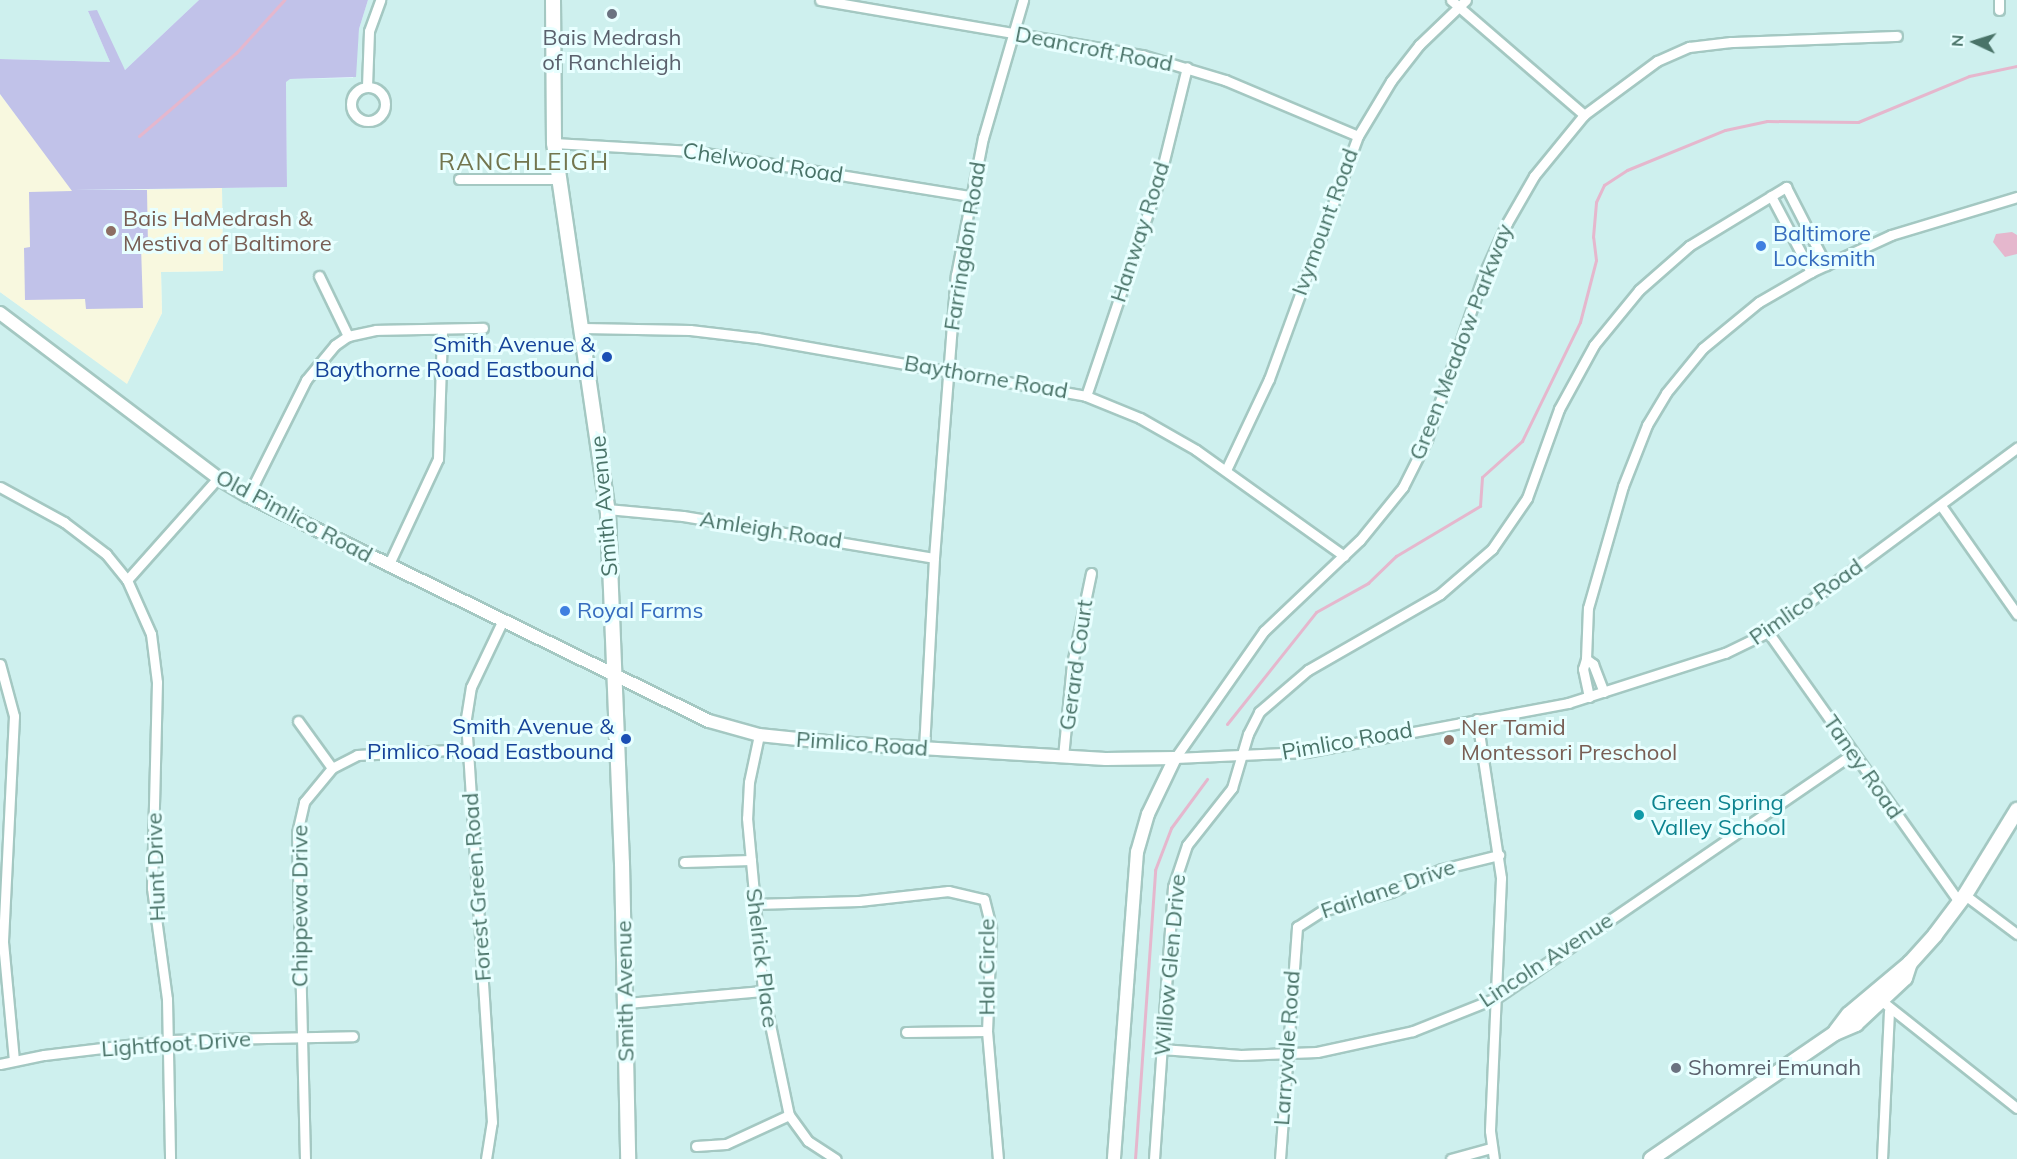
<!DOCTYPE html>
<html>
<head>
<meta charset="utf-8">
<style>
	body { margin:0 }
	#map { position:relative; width:2017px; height:1159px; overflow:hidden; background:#e2fcfc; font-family:Mulish,sans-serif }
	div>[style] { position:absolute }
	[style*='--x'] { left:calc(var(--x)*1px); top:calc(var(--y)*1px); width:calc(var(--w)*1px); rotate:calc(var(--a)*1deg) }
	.residential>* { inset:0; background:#cef0ee }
	.education>* { inset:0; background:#f8f8df }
	.green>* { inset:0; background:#c1c2e9 }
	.water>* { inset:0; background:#e5b7cd }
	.stream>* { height:3px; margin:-1.5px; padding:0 1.5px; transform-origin:1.5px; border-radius:1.5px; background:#e5b7cd }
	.roads { filter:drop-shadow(2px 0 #a4c8c2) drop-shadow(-2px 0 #a4c8c2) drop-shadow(0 2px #a4c8c2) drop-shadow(0 -2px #a4c8c2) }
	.minor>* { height:9px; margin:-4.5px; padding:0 4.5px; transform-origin:4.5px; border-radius:4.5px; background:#fff }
	.minor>.ring { margin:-4.5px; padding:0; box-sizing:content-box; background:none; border:9px solid #fff; border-radius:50% }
	.tertiary>* { height:12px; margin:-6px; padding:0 6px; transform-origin:6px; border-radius:6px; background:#fff }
	.secondary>* { height:14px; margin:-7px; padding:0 7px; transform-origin:7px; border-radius:7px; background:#fff }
	.dots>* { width:16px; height:16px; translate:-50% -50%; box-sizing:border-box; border:3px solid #e8ffff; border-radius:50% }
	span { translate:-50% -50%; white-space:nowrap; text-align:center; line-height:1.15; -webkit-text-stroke:6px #e8ffff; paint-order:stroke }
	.worship-label { font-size:22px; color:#5b616d }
	.left { translate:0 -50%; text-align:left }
	.street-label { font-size:22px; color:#497368 }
	.education-label { font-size:22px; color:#785e54 }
	.shop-label { font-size:22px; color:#366cbe }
	.transit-label { font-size:22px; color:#164399 }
	.right { translate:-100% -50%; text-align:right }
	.culture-label { font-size:22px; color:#0d838f }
	.neighbourhood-label { font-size:24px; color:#73764f; letter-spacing:1.5px }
	.north { position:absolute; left:1945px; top:12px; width:60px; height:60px; -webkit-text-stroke:4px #e8ffff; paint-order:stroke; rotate:274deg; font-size:16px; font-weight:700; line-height:24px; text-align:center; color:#497368 }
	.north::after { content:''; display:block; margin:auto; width:21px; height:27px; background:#497368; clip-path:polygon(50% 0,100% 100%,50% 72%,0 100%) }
</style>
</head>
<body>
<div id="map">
	<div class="residential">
		<i style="clip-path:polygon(0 0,199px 0,125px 70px,88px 11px,110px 62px,0 59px)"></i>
		<i style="clip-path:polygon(368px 0,2017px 0,2017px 1159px,0 1159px,0 292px,127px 383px,162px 313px,161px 272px,223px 271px,222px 188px,287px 187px,286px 79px,353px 78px,359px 29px)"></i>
	</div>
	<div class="education">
		<i style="clip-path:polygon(0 94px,73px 191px,222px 188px,223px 271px,161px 272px,162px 313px,127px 384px,0 292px)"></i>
	</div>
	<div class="green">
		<i style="clip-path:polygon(199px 0,368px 0,359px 29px,356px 77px,290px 79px,286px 82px,287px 187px,74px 190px,147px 190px,148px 246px,141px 246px,143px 308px,86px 309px,85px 299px,25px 300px,24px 248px,30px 247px,29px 192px,72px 191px,0 94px,0 59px,110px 62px,88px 11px,97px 10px,125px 70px)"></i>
	</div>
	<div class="water">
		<i style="clip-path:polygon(2012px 232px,2017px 235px,2017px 254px,2005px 257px,1993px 242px,1996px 234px)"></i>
	</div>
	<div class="stream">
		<i style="--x:139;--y:136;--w:128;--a:-40.6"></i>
		<i style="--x:236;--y:53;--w:72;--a:-47.8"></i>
		<i style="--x:1227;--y:724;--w:143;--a:-51.5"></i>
		<i style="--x:1316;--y:612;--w:60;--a:-29.1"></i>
		<i style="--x:1368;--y:583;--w:39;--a:-44"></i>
		<i style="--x:1396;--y:556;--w:98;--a:-30.8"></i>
		<i style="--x:1480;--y:506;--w:29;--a:-86"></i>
		<i style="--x:1482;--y:477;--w:54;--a:-42"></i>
		<i style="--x:1522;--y:441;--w:132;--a:-64"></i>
		<i style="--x:1580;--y:322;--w:64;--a:-75.5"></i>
		<i style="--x:1596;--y:260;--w:23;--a:-97"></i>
		<i style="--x:1593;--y:237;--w:35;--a:-85"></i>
		<i style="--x:1596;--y:202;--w:19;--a:-65"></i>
		<i style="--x:1604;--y:185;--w:27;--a:-33"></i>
		<i style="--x:1627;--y:170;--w:106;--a:-22.2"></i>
		<i style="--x:1725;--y:130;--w:43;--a:-12.1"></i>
		<i style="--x:1767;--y:121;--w:91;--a:0.6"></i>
		<i style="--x:1858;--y:122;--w:120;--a:-22.5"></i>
		<i style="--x:1969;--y:76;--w:49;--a:-11.8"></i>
		<i style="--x:1135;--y:1159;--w:290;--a:-86"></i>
		<i style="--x:1155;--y:870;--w:45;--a:-69.1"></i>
		<i style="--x:1171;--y:828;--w:61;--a:-53.7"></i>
	</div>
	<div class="roads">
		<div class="minor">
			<i style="--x:820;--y:0;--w:327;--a:9.7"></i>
			<i style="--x:1142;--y:55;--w:87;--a:16.8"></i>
			<i style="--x:1225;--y:80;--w:144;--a:22.8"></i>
			<i style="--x:1451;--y:0;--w:176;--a:40.8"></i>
			<i style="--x:1999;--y:0;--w:10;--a:90"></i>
			<i style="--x:367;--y:86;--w:55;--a:-87.9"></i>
			<i style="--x:369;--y:31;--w:33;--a:-70"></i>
			<i class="ring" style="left:351px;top:87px;width:25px;height:25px"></i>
			<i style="--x:554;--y:143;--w:138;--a:3.3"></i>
			<i style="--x:692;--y:151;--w:282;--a:9.2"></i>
			<i style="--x:459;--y:179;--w:100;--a:0"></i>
			<i style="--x:1771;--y:196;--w:86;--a:62.2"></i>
			<i style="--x:319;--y:276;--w:67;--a:64.2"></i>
			<i style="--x:583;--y:328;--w:107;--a:1.1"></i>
			<i style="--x:690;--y:330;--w:68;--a:6.7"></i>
			<i style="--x:758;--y:338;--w:333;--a:10"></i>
			<i style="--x:1086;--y:396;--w:58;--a:22.2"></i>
			<i style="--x:1140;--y:418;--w:64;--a:29.7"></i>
			<i style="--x:1196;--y:450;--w:182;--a:35.6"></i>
			<i style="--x:1086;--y:396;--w:231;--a:-71.3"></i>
			<i style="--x:1160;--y:177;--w:113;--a:-76.2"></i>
			<i style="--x:1226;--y:470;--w:101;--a:-64.7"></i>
			<i style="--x:1269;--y:379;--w:259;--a:-69.9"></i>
			<i style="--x:1358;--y:136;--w:64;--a:-59"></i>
			<i style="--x:1391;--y:81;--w:46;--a:-52.1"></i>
			<i style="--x:1419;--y:45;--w:65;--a:-43.8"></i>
			<i style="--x:0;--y:487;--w:73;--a:28.7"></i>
			<i style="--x:64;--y:522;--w:53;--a:37.3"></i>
			<i style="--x:106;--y:554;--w:33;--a:51"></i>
			<i style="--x:127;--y:580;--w:59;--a:66"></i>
			<i style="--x:151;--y:634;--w:48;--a:82.9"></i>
			<i style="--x:157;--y:682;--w:206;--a:91.4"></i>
			<i style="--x:152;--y:888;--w:112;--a:82.3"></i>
			<i style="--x:167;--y:999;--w:160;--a:88.9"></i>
			<i style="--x:248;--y:496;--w:130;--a:-63.4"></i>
			<i style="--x:306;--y:380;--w:45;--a:-50.4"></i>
			<i style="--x:335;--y:345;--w:16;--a:-35"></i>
			<i style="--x:348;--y:336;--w:29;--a:-12"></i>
			<i style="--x:376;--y:330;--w:107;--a:-1.1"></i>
			<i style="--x:1942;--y:507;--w:131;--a:55"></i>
			<i style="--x:607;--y:509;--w:76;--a:5.3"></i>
			<i style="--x:683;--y:516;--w:254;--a:9.5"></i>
			<i style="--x:388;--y:566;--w:118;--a:-65"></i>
			<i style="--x:438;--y:459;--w:130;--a:-88.2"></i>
			<i style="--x:127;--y:580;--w:137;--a:-48.3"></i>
			<i style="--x:1768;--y:632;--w:332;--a:54.7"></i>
			<i style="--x:1586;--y:659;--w:9;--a:36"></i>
			<i style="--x:1593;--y:664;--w:30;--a:69"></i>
			<i style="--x:0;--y:664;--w:54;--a:74.9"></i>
			<i style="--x:14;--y:716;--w:226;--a:92.8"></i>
			<i style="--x:3;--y:942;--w:119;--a:84.7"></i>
			<i style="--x:1589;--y:697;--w:29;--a:-102"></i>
			<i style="--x:1583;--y:669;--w:10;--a:-73"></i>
			<i style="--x:1586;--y:659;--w:51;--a:-87.8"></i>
			<i style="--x:1588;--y:608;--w:127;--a:-74"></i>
			<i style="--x:1623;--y:486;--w:66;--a:-68.5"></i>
			<i style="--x:1647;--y:425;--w:37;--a:-59"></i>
			<i style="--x:1666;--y:393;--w:58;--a:-50.6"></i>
			<i style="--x:1703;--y:348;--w:72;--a:-39.4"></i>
			<i style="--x:1759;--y:302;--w:60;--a:-30"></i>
			<i style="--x:1811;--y:272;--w:88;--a:-24.8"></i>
			<i style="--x:1891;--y:235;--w:132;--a:-16.8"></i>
			<i style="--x:1477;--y:719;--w:161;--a:81.4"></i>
			<i style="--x:1501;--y:878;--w:253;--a:92.5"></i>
			<i style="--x:1490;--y:1131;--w:28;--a:82"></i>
			<i style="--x:298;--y:721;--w:58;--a:54.1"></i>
			<i style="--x:759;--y:735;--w:48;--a:102"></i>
			<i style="--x:749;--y:782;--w:36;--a:93"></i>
			<i style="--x:747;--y:818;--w:174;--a:84.7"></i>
			<i style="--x:763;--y:991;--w:127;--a:78.2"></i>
			<i style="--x:789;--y:1115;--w:32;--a:54"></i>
			<i style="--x:808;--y:1141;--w:33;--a:33"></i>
			<i style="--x:924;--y:749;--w:191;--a:-87"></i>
			<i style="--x:934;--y:558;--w:284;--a:-85.6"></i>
			<i style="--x:956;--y:275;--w:140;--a:-78.9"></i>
			<i style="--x:983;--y:138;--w:144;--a:-73.8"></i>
			<i style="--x:1063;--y:757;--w:93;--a:-84.5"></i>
			<i style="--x:1072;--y:664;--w:93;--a:-78.2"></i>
			<i style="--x:1175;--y:758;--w:155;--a:-55"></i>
			<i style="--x:1264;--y:631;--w:132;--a:-43.5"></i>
			<i style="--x:1360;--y:540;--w:68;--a:-50.9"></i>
			<i style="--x:1403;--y:487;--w:54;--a:-63.4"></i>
			<i style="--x:1427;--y:439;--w:172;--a:-71"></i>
			<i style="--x:1483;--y:276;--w:58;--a:-65.6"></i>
			<i style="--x:1507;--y:223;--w:54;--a:-60.1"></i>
			<i style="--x:1534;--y:176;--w:79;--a:-50.7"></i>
			<i style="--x:1584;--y:115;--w:91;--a:-36.5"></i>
			<i style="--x:1657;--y:61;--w:35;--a:-24"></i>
			<i style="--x:1689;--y:47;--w:42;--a:-6.8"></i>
			<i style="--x:1731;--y:42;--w:166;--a:-2.1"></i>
			<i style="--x:1175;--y:758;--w:131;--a:-2.6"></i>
			<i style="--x:1306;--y:752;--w:267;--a:-10.6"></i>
			<i style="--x:1568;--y:703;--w:165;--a:-17.7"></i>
			<i style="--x:1725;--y:653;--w:48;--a:-26"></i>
			<i style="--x:1768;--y:632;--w:310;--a:-36.5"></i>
			<i style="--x:684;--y:862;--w:67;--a:-1.7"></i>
			<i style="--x:1965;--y:895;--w:65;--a:36.9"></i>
			<i style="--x:754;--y:904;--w:105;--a:-1.6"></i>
			<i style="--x:859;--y:901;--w:90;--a:-6.4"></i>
			<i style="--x:948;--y:891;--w:37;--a:13"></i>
			<i style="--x:984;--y:899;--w:30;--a:76"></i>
			<i style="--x:991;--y:928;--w:103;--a:92.2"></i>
			<i style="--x:987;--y:1031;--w:128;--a:85.1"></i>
			<i style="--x:1878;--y:998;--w:177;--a:38.4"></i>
			<i style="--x:626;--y:1003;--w:138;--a:-5"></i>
			<i style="--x:906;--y:1032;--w:81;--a:-0.7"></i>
			<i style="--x:1162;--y:1049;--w:79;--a:4.3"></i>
			<i style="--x:1241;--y:1055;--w:76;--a:-2.3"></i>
			<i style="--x:1317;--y:1052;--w:98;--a:-12.3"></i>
			<i style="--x:1413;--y:1031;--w:89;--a:-21.7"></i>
			<i style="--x:1496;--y:998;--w:432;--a:-34.4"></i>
			<i style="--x:0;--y:1064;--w:45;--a:-11.6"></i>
			<i style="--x:44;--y:1055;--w:126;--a:-6.8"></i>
			<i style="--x:169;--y:1040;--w:184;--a:-1.2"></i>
			<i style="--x:696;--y:1146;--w:30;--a:-4"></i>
			<i style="--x:726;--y:1144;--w:69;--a:-24.7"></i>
			<i style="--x:305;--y:1159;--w:326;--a:-91.4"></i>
			<i style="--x:297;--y:833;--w:32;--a:-77"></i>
			<i style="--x:304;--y:802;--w:44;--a:-50.5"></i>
			<i style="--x:332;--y:768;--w:28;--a:-27"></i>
			<i style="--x:357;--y:755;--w:111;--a:-3.1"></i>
			<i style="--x:486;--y:1159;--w:37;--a:-81"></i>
			<i style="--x:492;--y:1122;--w:405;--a:-93.7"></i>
			<i style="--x:466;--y:718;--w:31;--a:-81"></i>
			<i style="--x:471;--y:687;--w:72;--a:-64.5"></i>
			<i style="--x:1154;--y:1159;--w:273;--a:-86"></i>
			<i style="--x:1173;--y:887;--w:44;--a:-71.6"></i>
			<i style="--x:1187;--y:845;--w:73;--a:-51.7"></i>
			<i style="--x:1232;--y:788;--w:56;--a:-73.5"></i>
			<i style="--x:1248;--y:734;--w:25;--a:-63"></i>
			<i style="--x:1259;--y:712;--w:65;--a:-40.6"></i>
			<i style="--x:1308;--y:670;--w:152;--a:-29.9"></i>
			<i style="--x:1440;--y:594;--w:69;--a:-40.9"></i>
			<i style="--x:1492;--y:549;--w:62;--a:-55.5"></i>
			<i style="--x:1527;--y:498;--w:95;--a:-70.2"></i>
			<i style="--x:1559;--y:409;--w:73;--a:-61.3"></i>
			<i style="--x:1594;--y:345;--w:71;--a:-50.7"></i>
			<i style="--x:1639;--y:290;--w:67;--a:-41.3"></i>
			<i style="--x:1689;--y:246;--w:114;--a:-31.3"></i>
			<i style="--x:1786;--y:187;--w:88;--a:62.9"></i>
			<i style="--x:1280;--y:1159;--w:233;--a:-85.8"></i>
			<i style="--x:1297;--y:927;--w:30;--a:-33"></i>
			<i style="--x:1322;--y:911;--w:72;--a:-15.4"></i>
			<i style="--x:1391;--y:892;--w:56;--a:-24.3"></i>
			<i style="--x:1442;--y:869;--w:59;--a:-13.8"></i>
			<i style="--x:1451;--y:1159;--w:41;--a:-15.4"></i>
			<i style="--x:1882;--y:1159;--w:148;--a:-87.3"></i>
		</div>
		<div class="tertiary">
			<i style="--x:0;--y:313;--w:273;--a:37.1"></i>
			<i style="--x:218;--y:478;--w:35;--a:31"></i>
			<i style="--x:248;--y:496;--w:513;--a:26.02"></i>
			<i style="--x:709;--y:721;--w:52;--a:15.6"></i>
			<i style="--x:759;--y:735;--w:78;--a:5.9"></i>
			<i style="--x:837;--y:743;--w:269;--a:3.4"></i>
			<i style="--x:1106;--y:759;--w:69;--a:-0.8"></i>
			<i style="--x:1175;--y:758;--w:62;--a:115.7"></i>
			<i style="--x:1148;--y:814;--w:40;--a:106"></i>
			<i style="--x:1137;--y:852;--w:308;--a:94.3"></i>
		</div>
		<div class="secondary">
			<i style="--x:553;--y:0;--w:143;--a:89.6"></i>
			<i style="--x:554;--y:143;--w:376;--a:81.7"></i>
			<i style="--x:608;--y:515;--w:348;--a:87.7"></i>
			<i style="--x:622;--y:863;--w:296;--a:88.8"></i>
			<i style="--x:1836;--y:1031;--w:21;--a:-53"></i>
			<i style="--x:1849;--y:1014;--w:80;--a:-39.9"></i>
			<i style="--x:1910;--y:963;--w:38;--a:-48"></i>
			<i style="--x:1935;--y:935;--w:50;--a:-53.1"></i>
			<i style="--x:1965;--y:895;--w:100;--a:-58.5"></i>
			<i style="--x:1651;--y:1159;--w:223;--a:-34.4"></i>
			<i style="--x:1835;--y:1033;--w:23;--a:-23"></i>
			<i style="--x:1856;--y:1024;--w:67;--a:-43.2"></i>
			<i style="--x:1905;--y:978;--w:16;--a:-72"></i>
		</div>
	</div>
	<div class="dots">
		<i style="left:612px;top:14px;background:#6b7280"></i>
		<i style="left:111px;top:231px;background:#8d6e63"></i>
		<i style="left:1761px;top:246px;background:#3f7fe0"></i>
		<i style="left:607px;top:357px;background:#1a4fb4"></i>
		<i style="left:565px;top:611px;background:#3f7fe0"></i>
		<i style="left:626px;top:739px;background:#1a4fb4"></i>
		<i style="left:1449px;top:740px;background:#8d6e63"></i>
		<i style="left:1639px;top:815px;background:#0f9aa8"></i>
		<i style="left:1676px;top:1068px;background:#6b7280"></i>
	</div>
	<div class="worship-label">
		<span style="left:612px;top:50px">Bais Medrash<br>of Ranchleigh</span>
		<span class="left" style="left:1688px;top:1068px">Shomrei Emunah</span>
	</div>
	<div class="street-label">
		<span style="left:1094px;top:49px;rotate:11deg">Deancroft Road</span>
		<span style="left:763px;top:163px;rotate:9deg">Chelwood Road</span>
		<span style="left:1325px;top:222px;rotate:-70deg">Ivymount Road</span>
		<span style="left:1140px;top:232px;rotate:-72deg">Hanway Road</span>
		<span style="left:965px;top:246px;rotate:-81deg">Farringdon Road</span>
		<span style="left:1461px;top:342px;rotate:-69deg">Green Meadow Parkway</span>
		<span style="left:986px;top:377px;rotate:10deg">Baythorne Road</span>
		<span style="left:604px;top:506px;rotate:-95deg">Smith Avenue</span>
		<span style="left:294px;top:516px;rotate:28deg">Old Pimlico Road</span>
		<span style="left:771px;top:530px;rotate:9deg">Amleigh Road</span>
		<span style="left:1806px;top:602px;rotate:-35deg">Pimlico Road</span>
		<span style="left:1076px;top:665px;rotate:-82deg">Gerard Court</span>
		<span style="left:1347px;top:741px;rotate:-10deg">Pimlico Road</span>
		<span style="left:862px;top:744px;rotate:4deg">Pimlico Road</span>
		<span style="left:1863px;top:767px;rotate:55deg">Taney Road</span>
		<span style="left:156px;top:867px;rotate:-92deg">Hunt Drive</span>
		<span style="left:477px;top:887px;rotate:-94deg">Forest Green Road</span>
		<span style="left:1388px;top:889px;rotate:-19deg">Fairlane Drive</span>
		<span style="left:300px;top:906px;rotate:-90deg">Chippewa Drive</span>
		<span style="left:762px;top:958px;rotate:83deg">Shelrick Place</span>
		<span style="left:1546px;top:960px;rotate:-33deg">Lincoln Avenue</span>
		<span style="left:1170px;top:965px;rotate:-85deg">Willow Glen Drive</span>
		<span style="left:987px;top:967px;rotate:-90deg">Hal Circle</span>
		<span style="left:625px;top:991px;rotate:-91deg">Smith Avenue</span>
		<span style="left:176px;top:1044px;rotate:-4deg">Lightfoot Drive</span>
		<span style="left:1287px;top:1048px;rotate:-86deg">Larryvale Road</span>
	</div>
	<div class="education-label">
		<span class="left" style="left:123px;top:231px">Bais HaMedrash &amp;<br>Mestiva of Baltimore</span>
		<span class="left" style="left:1461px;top:740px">Ner Tamid<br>Montessori Preschool</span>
	</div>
	<div class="shop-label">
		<span class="left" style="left:1773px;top:246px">Baltimore<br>Locksmith</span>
		<span class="left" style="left:577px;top:611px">Royal Farms</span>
	</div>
	<div class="transit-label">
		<span class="right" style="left:595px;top:357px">Smith Avenue &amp;<br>Baythorne Road Eastbound</span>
		<span class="right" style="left:614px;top:739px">Smith Avenue &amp;<br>Pimlico Road Eastbound</span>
	</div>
	<div class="culture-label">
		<span class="left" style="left:1651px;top:815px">Green Spring<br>Valley School</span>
	</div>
	<div class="neighbourhood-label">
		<span style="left:524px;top:162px">RANCHLEIGH</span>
	</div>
	<div class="north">N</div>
</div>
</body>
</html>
